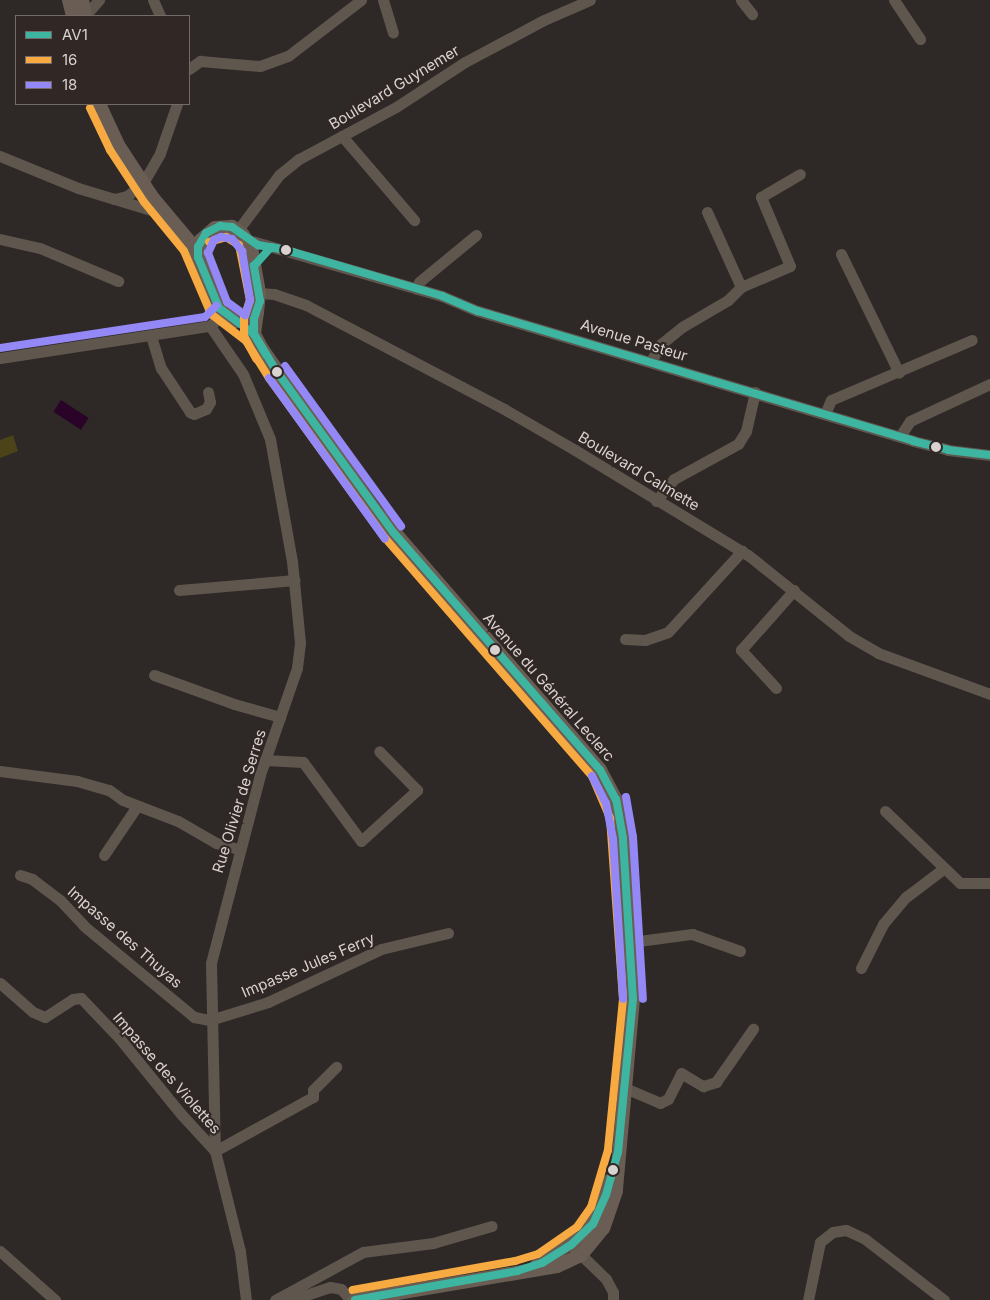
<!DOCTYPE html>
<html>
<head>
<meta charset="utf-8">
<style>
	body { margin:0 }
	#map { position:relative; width:990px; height:1300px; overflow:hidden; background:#2e2827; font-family:Inter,sans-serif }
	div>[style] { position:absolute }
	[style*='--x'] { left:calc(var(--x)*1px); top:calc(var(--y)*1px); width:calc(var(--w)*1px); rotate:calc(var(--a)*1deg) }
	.green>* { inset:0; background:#4c4318 }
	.water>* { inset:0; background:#290428; transform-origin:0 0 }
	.minor>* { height:11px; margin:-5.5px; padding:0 5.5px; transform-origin:5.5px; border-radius:5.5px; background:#5f574e }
	.major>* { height:14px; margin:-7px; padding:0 7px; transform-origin:7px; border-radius:7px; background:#6a5e54 }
	.bus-1>* { height:8px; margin:-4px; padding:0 4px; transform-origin:4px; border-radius:4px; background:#3db5a1 }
	.bus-2>* { height:8px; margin:-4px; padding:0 4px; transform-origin:4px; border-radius:4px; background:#f7aa42 }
	.bus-3>* { height:8px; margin:-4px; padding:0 4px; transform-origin:4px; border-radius:4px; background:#9488f6 }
	.dots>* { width:14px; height:14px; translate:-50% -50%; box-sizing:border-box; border:2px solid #312724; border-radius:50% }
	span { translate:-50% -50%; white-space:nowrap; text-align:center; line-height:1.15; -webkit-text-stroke:4px #312724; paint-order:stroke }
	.street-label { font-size:15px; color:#d8d2d0 }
	.legend { position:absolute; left:15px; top:15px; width:175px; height:90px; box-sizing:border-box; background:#312724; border:1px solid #746b69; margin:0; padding:6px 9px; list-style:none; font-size:15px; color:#d8d2d0 }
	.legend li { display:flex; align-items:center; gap:10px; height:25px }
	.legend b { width:25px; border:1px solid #746b69 }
</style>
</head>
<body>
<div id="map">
	<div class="green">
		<i style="clip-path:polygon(13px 435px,18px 451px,0 458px,0 440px)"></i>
	</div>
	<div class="water">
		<i style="left:61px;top:400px;width:33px;height:14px;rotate:33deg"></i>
	</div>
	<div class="minor">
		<i style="--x:153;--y:0;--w:17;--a:66"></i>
		<i style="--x:383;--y:0;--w:34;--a:73"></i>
		<i style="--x:741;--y:0;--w:18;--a:52"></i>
		<i style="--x:894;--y:0;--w:47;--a:56.3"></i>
		<i style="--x:77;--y:10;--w:12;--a:5"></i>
		<i style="--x:89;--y:11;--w:15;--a:-48"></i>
		<i style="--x:189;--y:69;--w:14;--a:-36"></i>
		<i style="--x:200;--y:61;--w:60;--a:4.8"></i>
		<i style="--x:260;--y:66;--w:30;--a:-20"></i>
		<i style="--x:288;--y:56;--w:92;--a:-37.5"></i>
		<i style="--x:342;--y:136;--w:111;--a:49.4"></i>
		<i style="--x:0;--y:156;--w:84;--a:22.3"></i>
		<i style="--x:78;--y:188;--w:90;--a:16.8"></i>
		<i style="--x:114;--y:199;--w:13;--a:-13"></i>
		<i style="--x:127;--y:196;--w:21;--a:-39"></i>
		<i style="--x:143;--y:183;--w:34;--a:-60"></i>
		<i style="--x:160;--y:153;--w:52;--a:-70.9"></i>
		<i style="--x:707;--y:212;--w:82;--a:65.6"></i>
		<i style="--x:238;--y:230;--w:69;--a:-53.3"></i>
		<i style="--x:279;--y:175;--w:26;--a:-39"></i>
		<i style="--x:299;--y:159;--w:110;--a:-28.2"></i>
		<i style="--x:396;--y:107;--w:82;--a:-33.1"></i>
		<i style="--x:465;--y:62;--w:89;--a:-28"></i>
		<i style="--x:544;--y:20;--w:50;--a:-23.5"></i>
		<i style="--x:0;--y:239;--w:41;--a:12.7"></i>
		<i style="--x:40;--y:248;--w:85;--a:22.9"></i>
		<i style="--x:248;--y:240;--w:202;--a:16.1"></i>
		<i style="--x:442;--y:296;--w:39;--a:23"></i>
		<i style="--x:478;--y:311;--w:454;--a:16.6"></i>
		<i style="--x:913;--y:441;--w:36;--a:14"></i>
		<i style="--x:948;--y:450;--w:42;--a:6.8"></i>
		<i style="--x:841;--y:254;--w:132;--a:64"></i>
		<i style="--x:417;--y:289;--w:7;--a:-74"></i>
		<i style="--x:419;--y:282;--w:74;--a:-39.5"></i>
		<i style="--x:259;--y:293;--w:15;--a:4"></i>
		<i style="--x:274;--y:294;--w:34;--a:19"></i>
		<i style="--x:306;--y:305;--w:224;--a:27.7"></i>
		<i style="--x:504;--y:409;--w:82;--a:30"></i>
		<i style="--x:575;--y:450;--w:202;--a:31.3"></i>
		<i style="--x:748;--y:555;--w:129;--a:38.7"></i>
		<i style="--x:849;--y:636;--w:34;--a:30"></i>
		<i style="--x:878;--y:653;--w:119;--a:20.1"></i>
		<i style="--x:210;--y:326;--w:58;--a:55.5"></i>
		<i style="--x:243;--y:374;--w:70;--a:67.4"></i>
		<i style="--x:270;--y:439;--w:124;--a:79.8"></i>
		<i style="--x:292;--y:561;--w:82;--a:84.4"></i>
		<i style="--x:300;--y:643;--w:25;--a:97"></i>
		<i style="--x:297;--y:668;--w:113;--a:109.1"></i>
		<i style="--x:260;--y:775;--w:194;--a:104.6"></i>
		<i style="--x:211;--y:963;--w:188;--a:88.8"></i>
		<i style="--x:215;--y:1151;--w:103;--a:76"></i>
		<i style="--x:240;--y:1251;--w:49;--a:83"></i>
		<i style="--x:151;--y:336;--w:34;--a:73"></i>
		<i style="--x:161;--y:368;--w:53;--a:56.6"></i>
		<i style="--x:190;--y:412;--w:4;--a:27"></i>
		<i style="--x:194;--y:414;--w:13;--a:-23"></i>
		<i style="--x:206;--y:409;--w:8;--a:-60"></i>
		<i style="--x:210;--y:402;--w:10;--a:-101"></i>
		<i style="--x:0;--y:358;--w:212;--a:-8.7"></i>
		<i style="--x:210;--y:326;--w:18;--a:-45"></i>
		<i style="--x:651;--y:361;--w:20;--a:-60"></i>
		<i style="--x:661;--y:344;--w:27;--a:-39"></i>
		<i style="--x:682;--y:327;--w:53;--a:-30.4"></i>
		<i style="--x:728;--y:300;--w:18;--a:-45"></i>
		<i style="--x:741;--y:287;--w:53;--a:-23.2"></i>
		<i style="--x:790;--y:266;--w:75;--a:-112.8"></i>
		<i style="--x:761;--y:197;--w:45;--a:-30.5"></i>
		<i style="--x:825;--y:414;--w:15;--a:-67"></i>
		<i style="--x:831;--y:400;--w:153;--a:-23.1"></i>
		<i style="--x:900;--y:436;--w:18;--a:-56"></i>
		<i style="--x:910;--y:421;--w:88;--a:-24.8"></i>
		<i style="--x:656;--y:501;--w:28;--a:-51"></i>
		<i style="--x:674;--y:479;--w:73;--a:-28.7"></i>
		<i style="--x:738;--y:444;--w:15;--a:-58"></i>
		<i style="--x:746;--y:431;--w:40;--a:-77"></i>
		<i style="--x:179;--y:590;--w:116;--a:-4.9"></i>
		<i style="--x:625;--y:639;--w:20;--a:3"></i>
		<i style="--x:645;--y:640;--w:24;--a:-19"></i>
		<i style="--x:668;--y:632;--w:110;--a:-47.6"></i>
		<i style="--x:154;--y:675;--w:85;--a:19.9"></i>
		<i style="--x:234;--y:704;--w:48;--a:15.8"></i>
		<i style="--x:776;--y:688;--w:52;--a:-132.6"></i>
		<i style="--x:741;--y:650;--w:80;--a:-48.5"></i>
		<i style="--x:265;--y:760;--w:38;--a:3"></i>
		<i style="--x:303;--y:762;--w:98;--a:53.7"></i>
		<i style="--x:361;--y:841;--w:76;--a:-42.3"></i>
		<i style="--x:417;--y:790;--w:54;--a:-134.3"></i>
		<i style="--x:0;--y:771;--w:78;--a:7.4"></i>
		<i style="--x:77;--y:781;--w:33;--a:16"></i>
		<i style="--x:109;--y:790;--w:17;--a:36"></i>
		<i style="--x:123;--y:800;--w:59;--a:20.9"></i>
		<i style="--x:178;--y:821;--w:44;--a:30.1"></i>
		<i style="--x:216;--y:843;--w:24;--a:15"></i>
		<i style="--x:885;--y:811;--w:104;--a:43.8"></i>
		<i style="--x:960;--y:883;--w:30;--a:0"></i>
		<i style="--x:104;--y:855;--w:59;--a:-56"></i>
		<i style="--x:20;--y:875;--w:13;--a:18"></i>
		<i style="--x:32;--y:879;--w:35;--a:37"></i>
		<i style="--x:60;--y:900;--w:35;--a:47"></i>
		<i style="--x:84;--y:926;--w:143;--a:39.6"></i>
		<i style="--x:194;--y:1017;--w:16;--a:11"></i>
		<i style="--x:210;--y:1020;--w:61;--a:-17.2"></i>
		<i style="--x:268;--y:1002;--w:125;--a:-25.1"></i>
		<i style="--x:381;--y:949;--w:69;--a:-13.4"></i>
		<i style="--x:631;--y:942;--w:62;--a:-7.5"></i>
		<i style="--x:692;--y:934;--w:51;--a:19.5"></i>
		<i style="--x:861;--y:968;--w:49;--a:-63.4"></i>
		<i style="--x:883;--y:924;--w:35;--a:-50"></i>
		<i style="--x:906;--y:897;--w:46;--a:-37.1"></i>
		<i style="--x:0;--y:983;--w:44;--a:41.3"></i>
		<i style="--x:33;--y:1012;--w:13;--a:23"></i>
		<i style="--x:45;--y:1017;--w:33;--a:-33"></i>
		<i style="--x:73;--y:999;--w:8;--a:-7"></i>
		<i style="--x:81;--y:998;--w:57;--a:46.4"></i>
		<i style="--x:120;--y:1039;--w:97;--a:50.9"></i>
		<i style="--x:181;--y:1114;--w:50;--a:47.4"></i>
		<i style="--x:215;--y:1151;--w:112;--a:-28.9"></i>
		<i style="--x:313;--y:1097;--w:7;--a:-90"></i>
		<i style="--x:313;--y:1090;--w:33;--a:-45"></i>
		<i style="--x:625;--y:1088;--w:38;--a:23"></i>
		<i style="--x:660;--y:1103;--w:9;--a:-27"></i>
		<i style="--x:668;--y:1099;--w:29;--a:-63"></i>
		<i style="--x:681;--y:1073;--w:26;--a:31"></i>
		<i style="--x:703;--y:1086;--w:14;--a:-17"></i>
		<i style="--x:716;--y:1082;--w:65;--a:-55.1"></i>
		<i style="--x:571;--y:1245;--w:49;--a:44.2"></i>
		<i style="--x:606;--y:1279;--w:15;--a:62"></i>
		<i style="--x:613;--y:1292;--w:8;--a:90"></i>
		<i style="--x:0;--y:1251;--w:74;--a:41.7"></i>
		<i style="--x:275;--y:1300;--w:100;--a:-28.6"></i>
		<i style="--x:363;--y:1252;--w:71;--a:-7.3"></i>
		<i style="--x:433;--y:1243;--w:61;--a:-16.1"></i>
		<i style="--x:291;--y:1300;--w:41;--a:-18.4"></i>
		<i style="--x:330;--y:1287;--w:11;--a:10"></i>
		<i style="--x:341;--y:1289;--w:15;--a:48"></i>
		<i style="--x:808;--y:1300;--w:59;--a:-78.3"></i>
		<i style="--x:820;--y:1242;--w:16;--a:-38"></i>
		<i style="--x:833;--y:1232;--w:13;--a:-9"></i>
		<i style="--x:846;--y:1230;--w:21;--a:25"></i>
		<i style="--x:865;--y:1239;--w:100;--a:37.7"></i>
	</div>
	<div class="major">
		<i style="--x:69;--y:0;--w:16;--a:76"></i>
		<i style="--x:82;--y:0;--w:16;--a:79"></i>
		<i style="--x:99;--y:104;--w:45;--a:65.1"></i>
		<i style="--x:118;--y:145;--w:62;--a:56.8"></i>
		<i style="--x:152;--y:197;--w:64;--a:50.1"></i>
		<i style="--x:193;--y:246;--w:67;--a:67.2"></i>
		<i style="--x:219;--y:308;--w:21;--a:37"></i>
		<i style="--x:236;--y:321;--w:23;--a:-23"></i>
		<i style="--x:257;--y:312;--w:19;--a:-84"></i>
		<i style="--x:259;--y:293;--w:47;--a:-99.9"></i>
		<i style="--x:251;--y:247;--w:14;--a:-124"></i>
		<i style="--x:243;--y:235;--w:14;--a:-144"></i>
		<i style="--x:232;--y:227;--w:17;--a:177"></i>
		<i style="--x:215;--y:228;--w:18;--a:139"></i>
		<i style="--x:201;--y:240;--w:14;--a:107"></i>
		<i style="--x:257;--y:312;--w:22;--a:98"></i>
		<i style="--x:254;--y:334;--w:17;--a:62"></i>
		<i style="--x:262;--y:349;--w:197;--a:54.9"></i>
		<i style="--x:375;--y:510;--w:344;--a:49.1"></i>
		<i style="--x:600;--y:770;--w:34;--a:62"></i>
		<i style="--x:616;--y:800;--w:39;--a:80"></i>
		<i style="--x:623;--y:838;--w:161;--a:86.4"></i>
		<i style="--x:633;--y:999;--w:193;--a:95.1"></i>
		<i style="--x:616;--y:1191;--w:39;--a:109"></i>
		<i style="--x:603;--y:1228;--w:35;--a:129"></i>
		<i style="--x:581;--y:1255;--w:26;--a:155"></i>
		<i style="--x:557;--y:1266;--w:205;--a:170.4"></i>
		<i style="--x:537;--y:1265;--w:56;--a:-33.4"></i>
		<i style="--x:584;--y:1234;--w:27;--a:-54"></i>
		<i style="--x:600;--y:1212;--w:32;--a:-74"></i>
	</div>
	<div class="bus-1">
		<i style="--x:266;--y:355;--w:24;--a:-120"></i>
		<i style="--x:254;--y:334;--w:15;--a:-90"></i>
		<i style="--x:254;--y:319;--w:19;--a:-72"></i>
		<i style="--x:260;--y:301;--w:36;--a:-100"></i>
		<i style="--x:254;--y:266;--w:25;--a:-48"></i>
		<i style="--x:271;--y:247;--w:23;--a:13"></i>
		<i style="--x:355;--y:1300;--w:165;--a:-10.1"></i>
		<i style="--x:517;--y:1271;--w:26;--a:-18"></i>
		<i style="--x:542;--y:1263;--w:34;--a:-32"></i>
		<i style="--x:571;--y:1245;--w:30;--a:-44"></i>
		<i style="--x:593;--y:1224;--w:32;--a:-66"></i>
		<i style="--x:606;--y:1195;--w:45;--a:-74.4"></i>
		<i style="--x:618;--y:1152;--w:154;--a:-84.4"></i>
		<i style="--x:633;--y:999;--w:161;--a:-93.6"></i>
		<i style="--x:623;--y:838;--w:39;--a:-100"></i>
		<i style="--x:616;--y:800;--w:34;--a:-118"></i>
		<i style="--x:600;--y:770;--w:315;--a:-131"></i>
		<i style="--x:393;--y:532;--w:198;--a:-125.9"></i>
		<i style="--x:277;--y:372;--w:44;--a:-121.2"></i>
		<i style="--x:254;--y:334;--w:44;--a:-143.4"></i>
		<i style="--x:219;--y:308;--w:55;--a:-112.4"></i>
		<i style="--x:198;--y:257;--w:10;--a:-90"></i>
		<i style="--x:198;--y:247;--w:16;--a:-60"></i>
		<i style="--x:206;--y:233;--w:16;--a:-27"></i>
		<i style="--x:220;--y:226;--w:12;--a:5"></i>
		<i style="--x:232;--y:227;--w:32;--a:35"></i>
		<i style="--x:258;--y:245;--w:28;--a:10"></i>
		<i style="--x:286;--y:250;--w:163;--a:16.4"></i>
		<i style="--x:442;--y:296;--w:39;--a:23"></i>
		<i style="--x:478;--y:311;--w:454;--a:16.6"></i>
		<i style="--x:913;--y:441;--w:36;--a:14"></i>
		<i style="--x:948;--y:450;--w:42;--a:6.8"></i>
	</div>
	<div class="bus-2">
		<i style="--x:90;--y:108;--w:47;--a:64.5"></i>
		<i style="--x:110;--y:150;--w:62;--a:56.8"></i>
		<i style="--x:144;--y:202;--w:63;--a:50.8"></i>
		<i style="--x:184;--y:251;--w:69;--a:66.8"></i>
		<i style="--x:211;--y:314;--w:44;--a:37.6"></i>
		<i style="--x:246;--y:341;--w:44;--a:58.1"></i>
		<i style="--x:269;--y:378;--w:198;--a:54.1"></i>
		<i style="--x:385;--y:538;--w:315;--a:49"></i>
		<i style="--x:592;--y:776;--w:46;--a:66.8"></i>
		<i style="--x:610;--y:818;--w:181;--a:85.9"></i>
		<i style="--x:623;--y:999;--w:152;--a:95.7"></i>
		<i style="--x:608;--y:1150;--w:59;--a:106.6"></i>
		<i style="--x:591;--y:1207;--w:24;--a:125"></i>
		<i style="--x:577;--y:1227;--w:47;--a:145.3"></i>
		<i style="--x:538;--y:1254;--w:24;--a:163"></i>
		<i style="--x:515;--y:1261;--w:165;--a:169.9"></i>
		<i style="--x:209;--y:242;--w:18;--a:-16"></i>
		<i style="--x:226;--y:237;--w:15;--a:32"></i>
		<i style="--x:239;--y:245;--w:56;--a:78.7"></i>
		<i style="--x:250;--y:300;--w:19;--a:108"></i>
		<i style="--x:244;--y:318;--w:18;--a:90"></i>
		<i style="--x:244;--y:336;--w:26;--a:62"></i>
	</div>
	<div class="bus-3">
		<i style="--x:221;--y:237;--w:11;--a:10"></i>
		<i style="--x:232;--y:239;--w:16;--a:50"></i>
		<i style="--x:242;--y:251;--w:50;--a:80.7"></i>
		<i style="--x:250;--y:300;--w:16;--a:108"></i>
		<i style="--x:245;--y:315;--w:22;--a:-144"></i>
		<i style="--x:227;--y:302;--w:53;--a:-111.2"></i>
		<i style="--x:208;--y:253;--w:14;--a:-65"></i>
		<i style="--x:214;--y:240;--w:8;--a:-23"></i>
		<i style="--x:0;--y:348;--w:207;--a:-8.6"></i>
		<i style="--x:205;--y:317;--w:16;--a:-45"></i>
		<i style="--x:285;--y:366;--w:198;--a:54.1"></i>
		<i style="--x:269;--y:378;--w:198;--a:54.2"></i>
		<i style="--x:592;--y:776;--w:30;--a:63"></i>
		<i style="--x:606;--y:803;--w:37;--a:79"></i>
		<i style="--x:613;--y:839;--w:160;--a:86.4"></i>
		<i style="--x:626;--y:797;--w:41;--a:80.1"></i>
		<i style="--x:633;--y:837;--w:162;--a:86.5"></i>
	</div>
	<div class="dots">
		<i style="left:286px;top:250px;background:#d8d2d0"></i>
		<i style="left:277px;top:372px;background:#d8d2d0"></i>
		<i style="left:936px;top:447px;background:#d8d2d0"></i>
		<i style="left:495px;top:650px;background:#d8d2d0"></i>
		<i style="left:613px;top:1170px;background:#d8d2d0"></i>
	</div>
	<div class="street-label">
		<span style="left:394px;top:87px;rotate:-31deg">Boulevard Guynemer</span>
		<span style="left:634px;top:340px;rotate:17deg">Avenue Pasteur</span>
		<span style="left:639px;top:471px;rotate:31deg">Boulevard Calmette</span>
		<span style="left:549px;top:687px;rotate:49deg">Avenue du Général Leclerc</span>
		<span style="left:239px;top:801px;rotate:-73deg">Rue Olivier de Serres</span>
		<span style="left:125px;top:937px;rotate:41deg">Impasse des Thuyas</span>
		<span style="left:308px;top:965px;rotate:-23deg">Impasse Jules Ferry</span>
		<span style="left:167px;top:1073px;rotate:49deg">Impasse des Violettes</span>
	</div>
	<ul class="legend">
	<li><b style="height:6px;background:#3db5a1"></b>AV1</li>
	<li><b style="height:6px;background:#f7aa42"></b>16</li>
	<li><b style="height:6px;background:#9488f6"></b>18</li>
	</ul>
</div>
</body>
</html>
